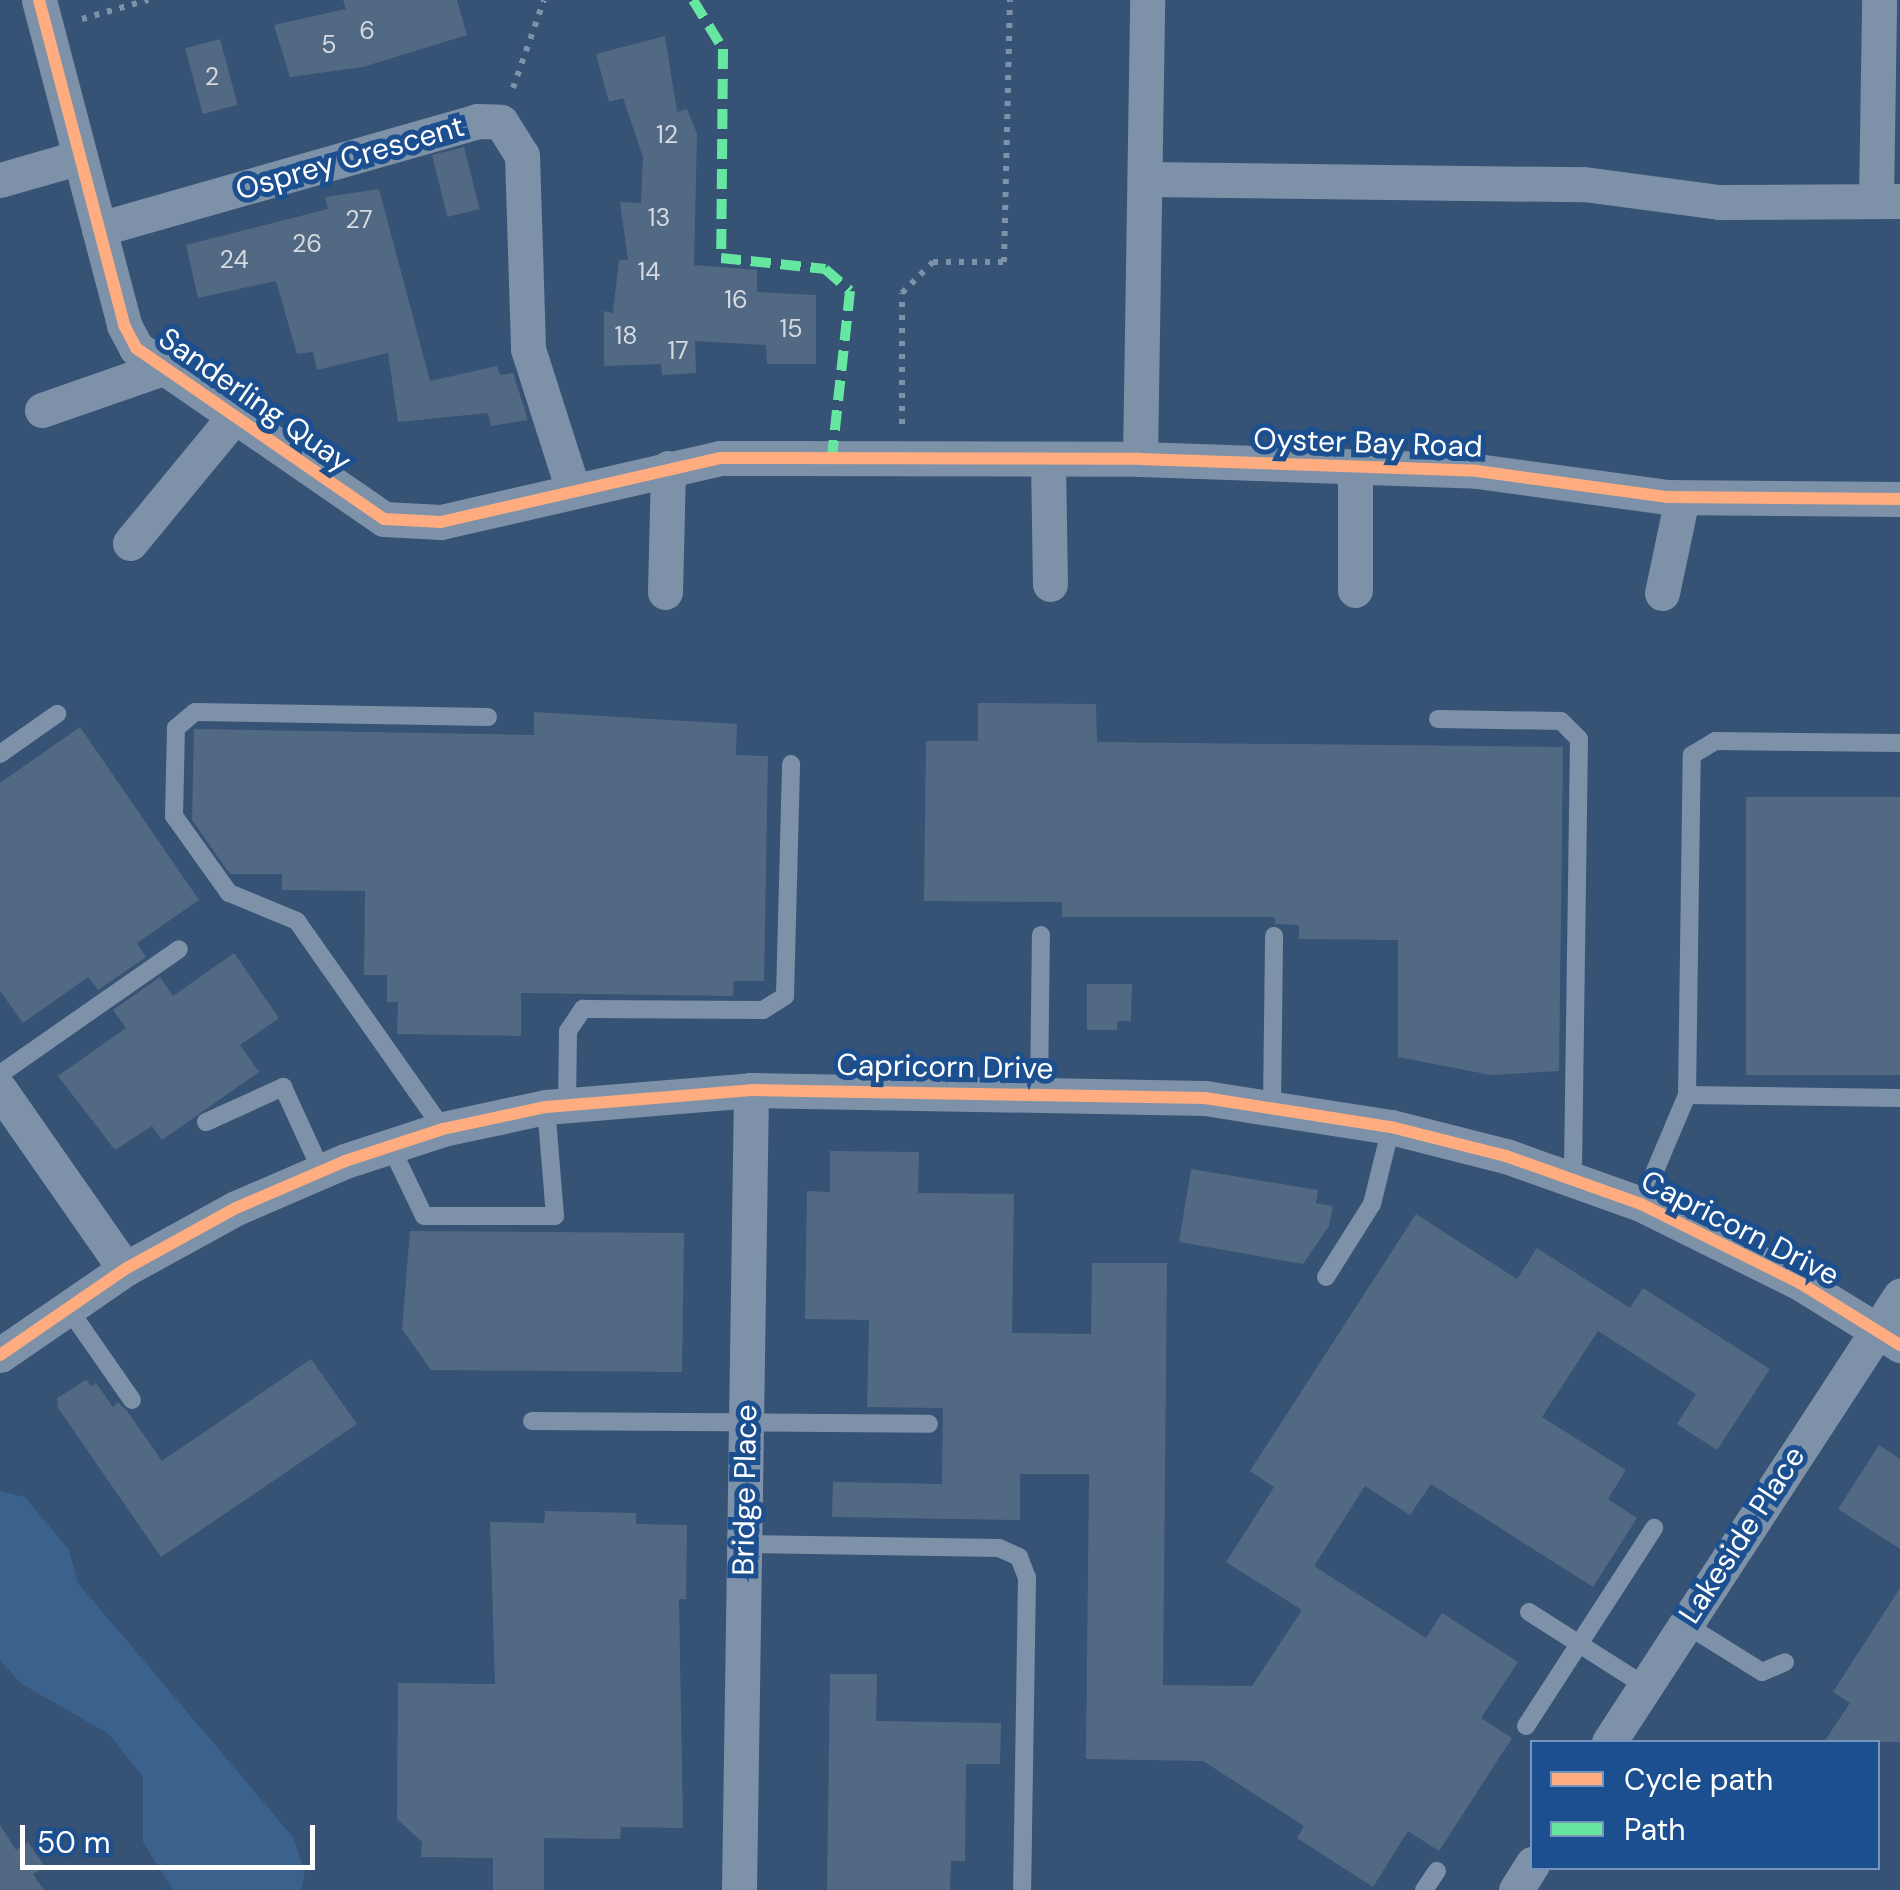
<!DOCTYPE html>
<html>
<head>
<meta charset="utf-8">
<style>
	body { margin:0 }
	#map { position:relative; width:1900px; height:1890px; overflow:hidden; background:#365274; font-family:"DM Sans",sans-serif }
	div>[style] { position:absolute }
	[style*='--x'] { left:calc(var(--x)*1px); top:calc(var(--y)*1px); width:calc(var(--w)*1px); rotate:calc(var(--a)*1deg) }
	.water>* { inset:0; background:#3b618d }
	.building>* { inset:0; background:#526984; transform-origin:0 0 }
	.path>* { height:6px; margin-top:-3px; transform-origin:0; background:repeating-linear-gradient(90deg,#7d92a8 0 5px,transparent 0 13px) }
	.lane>* { height:18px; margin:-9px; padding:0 9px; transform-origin:9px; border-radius:9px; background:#7d92a8 }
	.street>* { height:35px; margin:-17.5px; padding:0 17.5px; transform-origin:17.5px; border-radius:17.5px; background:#7d92a8 }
	.quiet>* { height:10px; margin-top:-5px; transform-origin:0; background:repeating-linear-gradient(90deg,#66e7a1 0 20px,transparent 0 30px) }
	.cycleway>* { height:12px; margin:-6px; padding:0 6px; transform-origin:6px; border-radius:6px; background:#ffac80 }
	span { translate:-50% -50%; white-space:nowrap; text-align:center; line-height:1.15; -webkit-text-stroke:10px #1b4f8f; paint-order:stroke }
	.number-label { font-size:25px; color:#d4dae0 }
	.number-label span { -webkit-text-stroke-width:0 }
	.street-label { font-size:30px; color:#fff }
	.legend { position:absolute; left:1530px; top:1740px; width:350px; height:130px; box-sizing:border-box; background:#1b4f8f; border:2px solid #7695bc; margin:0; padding:12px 18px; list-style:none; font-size:30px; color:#fff }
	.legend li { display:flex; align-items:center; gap:20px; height:50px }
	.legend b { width:50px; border:2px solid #7695bc }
	.scale { position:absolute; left:20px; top:1825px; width:295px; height:45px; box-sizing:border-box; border:5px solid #fff; border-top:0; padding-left:12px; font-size:30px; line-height:35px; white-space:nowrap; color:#fff; -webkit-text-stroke:8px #1b4f8f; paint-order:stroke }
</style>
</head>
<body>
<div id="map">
	<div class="water">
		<i style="clip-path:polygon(0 1491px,25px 1497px,69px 1550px,78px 1583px,293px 1837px,305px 1872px,301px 1890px,173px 1890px,143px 1842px,143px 1777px,109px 1734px,20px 1683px,0 1660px)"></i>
	</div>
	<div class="building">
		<i style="clip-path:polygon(343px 0,457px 0,467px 35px,363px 67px,290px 77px,274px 25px,346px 9px)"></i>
		<i style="clip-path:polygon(665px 36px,677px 112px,687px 109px,697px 134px,694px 265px,757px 270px,757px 292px,816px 295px,816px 364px,767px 364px,766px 345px,695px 341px,696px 373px,662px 375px,661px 364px,604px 366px,604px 311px,613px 313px,619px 260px,628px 260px,620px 202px,641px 203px,643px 157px,623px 98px,609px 102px,596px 54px)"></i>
		<i style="left:220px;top:39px;width:68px;height:36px;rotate:75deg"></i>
		<i style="left:464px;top:147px;width:64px;height:33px;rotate:76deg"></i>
		<i style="clip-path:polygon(379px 189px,430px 381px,497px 366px,500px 375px,513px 373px,528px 420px,491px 426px,488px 413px,398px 422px,388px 353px,317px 370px,313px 352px,297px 354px,276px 281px,198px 298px,186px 245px,328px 209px,325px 197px)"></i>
		<i style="clip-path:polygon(978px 703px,1096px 704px,1097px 742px,1563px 747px,1559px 1071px,1491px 1075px,1398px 1057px,1398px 940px,1299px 939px,1299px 925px,1275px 924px,1275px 917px,1062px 917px,1062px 902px,924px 901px,926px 741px,978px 741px)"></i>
		<i style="clip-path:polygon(534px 712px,737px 724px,736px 755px,768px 756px,764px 981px,734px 981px,733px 996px,521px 993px,521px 1036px,397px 1034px,398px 1002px,387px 1002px,387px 975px,364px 975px,365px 891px,282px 890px,282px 874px,230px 874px,192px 820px,194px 729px,534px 735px)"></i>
		<i style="clip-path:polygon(80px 727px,199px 900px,137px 943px,146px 957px,98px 990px,88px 977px,23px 1023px,0 991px,0 783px)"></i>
		<i style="left:1900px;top:797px;width:278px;height:154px;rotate:90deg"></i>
		<i style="clip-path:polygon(234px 953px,279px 1018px,240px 1045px,259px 1072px,162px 1140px,152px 1126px,115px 1150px,58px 1076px,126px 1028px,113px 1010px,160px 977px,173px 996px)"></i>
		<i style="clip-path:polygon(1087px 984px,1132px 984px,1131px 1021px,1117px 1021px,1117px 1030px,1087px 1030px)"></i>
		<i style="clip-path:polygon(830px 1151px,919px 1152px,918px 1193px,1014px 1194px,1012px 1333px,1091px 1334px,1092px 1263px,1167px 1263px,1163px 1685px,1252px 1686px,1302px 1610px,1226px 1562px,1274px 1487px,1250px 1471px,1416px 1214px,1517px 1279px,1537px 1248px,1630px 1308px,1643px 1288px,1770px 1369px,1717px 1450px,1677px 1424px,1696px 1394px,1598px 1331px,1542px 1417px,1626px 1470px,1608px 1499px,1637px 1518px,1593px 1587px,1431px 1484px,1410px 1515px,1365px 1486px,1314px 1566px,1426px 1638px,1442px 1613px,1518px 1662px,1481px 1718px,1512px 1738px,1439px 1851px,1408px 1831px,1373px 1887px,1297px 1838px,1304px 1826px,1203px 1761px,1086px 1759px,1089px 1474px,1020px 1474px,1020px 1520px,832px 1517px,833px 1482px,942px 1484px,943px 1408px,867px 1407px,869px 1320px,805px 1319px,807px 1191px,830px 1192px)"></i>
		<i style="clip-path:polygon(1191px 1169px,1318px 1190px,1316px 1203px,1333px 1206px,1329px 1226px,1303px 1264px,1179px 1242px)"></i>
		<i style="clip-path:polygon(410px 1231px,684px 1233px,682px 1372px,431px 1370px,402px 1329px)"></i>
		<i style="clip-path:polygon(311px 1359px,357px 1424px,161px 1557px,58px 1408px,57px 1398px,86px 1380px,91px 1386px,96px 1383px,113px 1407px,118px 1402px,127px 1411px,162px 1461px)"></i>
		<i style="clip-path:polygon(1879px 1445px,1900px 1459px,1900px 1549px,1838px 1509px)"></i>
		<i style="clip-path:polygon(545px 1511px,636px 1513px,636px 1524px,687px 1525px,686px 1599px,679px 1599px,683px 1828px,621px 1827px,620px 1839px,544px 1838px,544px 1890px,493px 1890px,493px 1858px,421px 1857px,422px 1842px,397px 1819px,398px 1683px,495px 1684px,490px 1522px,544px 1523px)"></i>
		<i style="clip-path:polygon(1900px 1588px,1900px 1742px,1824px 1742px,1850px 1703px,1833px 1692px)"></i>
		<i style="clip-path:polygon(830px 1674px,877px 1674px,876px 1721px,1001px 1723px,1000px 1764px,966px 1764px,965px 1861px,951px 1861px,950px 1890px,827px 1890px)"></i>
		<i style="clip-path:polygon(0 1825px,16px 1850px,28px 1842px,45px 1867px,33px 1874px,44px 1890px,0 1890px)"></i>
	</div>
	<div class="path">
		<i style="--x:82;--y:19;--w:69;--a:-16.1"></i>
		<i style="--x:513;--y:88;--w:93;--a:-70.6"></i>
		<i style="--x:902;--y:424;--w:131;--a:-90"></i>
		<i style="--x:902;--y:293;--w:44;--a:-45"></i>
		<i style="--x:933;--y:262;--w:71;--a:0"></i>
		<i style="--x:1004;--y:262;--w:262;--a:-88.7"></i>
	</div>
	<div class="lane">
		<i style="--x:1438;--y:719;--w:123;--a:0.9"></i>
		<i style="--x:1561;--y:721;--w:25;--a:45"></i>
		<i style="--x:1579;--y:739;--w:437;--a:90.8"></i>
		<i style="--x:0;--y:754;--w:70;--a:-35.1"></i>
		<i style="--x:0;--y:1074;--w:218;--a:-34.9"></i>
		<i style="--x:1039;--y:1093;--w:158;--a:-89.3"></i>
		<i style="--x:1687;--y:1095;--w:213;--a:0.8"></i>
		<i style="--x:567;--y:1104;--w:73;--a:-89.2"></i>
		<i style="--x:568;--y:1031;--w:27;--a:-56"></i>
		<i style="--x:583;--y:1009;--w:180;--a:0.3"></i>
		<i style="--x:763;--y:1010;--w:26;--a:-32"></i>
		<i style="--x:785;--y:996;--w:232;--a:-88.5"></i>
		<i style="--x:1272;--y:1106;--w:170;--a:-89.3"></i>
		<i style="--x:206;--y:1122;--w:85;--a:-24.4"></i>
		<i style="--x:283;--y:1087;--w:91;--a:65.4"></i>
		<i style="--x:443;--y:1129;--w:254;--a:-125.1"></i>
		<i style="--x:297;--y:921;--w:74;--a:-157.6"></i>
		<i style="--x:229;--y:893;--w:95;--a:-125.5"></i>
		<i style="--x:174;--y:816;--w:88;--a:-88.7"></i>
		<i style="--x:176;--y:728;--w:25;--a:-40"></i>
		<i style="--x:195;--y:712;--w:293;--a:1"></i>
		<i style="--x:391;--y:1147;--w:76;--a:64.4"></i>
		<i style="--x:424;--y:1216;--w:131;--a:0"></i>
		<i style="--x:555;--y:1216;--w:109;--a:-94.7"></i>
		<i style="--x:1641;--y:1204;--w:118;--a:-67.1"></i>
		<i style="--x:1687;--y:1095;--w:340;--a:-89.2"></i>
		<i style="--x:1692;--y:755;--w:27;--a:-31"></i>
		<i style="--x:1715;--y:741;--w:185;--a:0.6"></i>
		<i style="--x:1326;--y:1277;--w:86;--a:-57.8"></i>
		<i style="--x:1372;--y:1204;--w:79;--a:-76.1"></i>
		<i style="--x:68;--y:1308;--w:112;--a:55.2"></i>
		<i style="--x:532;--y:1421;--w:397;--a:0.4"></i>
		<i style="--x:744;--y:1544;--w:255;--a:0.9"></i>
		<i style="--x:999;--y:1548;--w:22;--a:24"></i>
		<i style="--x:1019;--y:1557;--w:22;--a:69"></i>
		<i style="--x:1027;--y:1578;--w:312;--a:90.9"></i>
		<i style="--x:1529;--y:1612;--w:138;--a:32.5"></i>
		<i style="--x:1685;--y:1624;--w:91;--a:31.9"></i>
		<i style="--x:1762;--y:1672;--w:25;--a:-23"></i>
		<i style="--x:1526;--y:1726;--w:236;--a:-57.1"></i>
		<i style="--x:1424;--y:1890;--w:23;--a:-56"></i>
	</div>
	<div class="street">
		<i style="--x:39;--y:0;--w:336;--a:75.3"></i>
		<i style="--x:124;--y:325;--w:26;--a:62"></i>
		<i style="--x:136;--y:348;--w:301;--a:34.6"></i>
		<i style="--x:384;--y:519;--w:57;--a:3"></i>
		<i style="--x:441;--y:522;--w:286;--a:-12.9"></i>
		<i style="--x:720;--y:458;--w:420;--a:0.1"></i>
		<i style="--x:1140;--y:459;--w:337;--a:2"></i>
		<i style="--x:1477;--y:471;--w:191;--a:7.8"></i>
		<i style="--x:1666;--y:497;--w:234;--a:0.5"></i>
		<i style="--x:1146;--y:179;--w:438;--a:0.7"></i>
		<i style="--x:1584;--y:184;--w:136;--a:7.6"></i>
		<i style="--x:1719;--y:202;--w:181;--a:-0.3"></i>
		<i style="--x:0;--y:180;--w:83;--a:-16"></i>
		<i style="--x:1876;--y:200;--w:200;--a:-89.1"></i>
		<i style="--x:99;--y:229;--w:393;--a:-15.9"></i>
		<i style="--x:477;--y:121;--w:24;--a:2"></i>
		<i style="--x:501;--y:122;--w:39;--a:58"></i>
		<i style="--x:522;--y:155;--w:194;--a:88.2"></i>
		<i style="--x:528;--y:349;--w:148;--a:72.3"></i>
		<i style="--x:42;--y:410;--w:125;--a:-19.2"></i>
		<i style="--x:1048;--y:459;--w:125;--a:89.1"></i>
		<i style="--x:1140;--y:459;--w:459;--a:-89.1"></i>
		<i style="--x:130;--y:543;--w:162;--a:-50.5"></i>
		<i style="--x:1355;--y:590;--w:123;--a:-90"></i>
		<i style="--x:665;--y:592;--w:124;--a:-88.6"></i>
		<i style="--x:1662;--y:593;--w:97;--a:-78.1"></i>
		<i style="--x:0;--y:1090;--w:218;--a:55.1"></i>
		<i style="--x:0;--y:1355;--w:152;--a:-34.5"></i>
		<i style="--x:125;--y:1269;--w:127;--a:-28.8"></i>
		<i style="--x:236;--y:1208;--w:119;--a:-23.3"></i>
		<i style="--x:345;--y:1161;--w:103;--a:-18.1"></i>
		<i style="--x:443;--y:1129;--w:105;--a:-12.1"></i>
		<i style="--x:546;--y:1107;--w:206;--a:-4.7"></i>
		<i style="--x:751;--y:1090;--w:454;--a:1"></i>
		<i style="--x:1205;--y:1098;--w:188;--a:8.9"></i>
		<i style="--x:1391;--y:1127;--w:119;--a:14.2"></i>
		<i style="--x:1506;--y:1156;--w:143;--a:19.6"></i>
		<i style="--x:1641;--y:1204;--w:178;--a:26.4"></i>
		<i style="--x:1800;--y:1283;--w:118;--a:31.8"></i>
		<i style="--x:1609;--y:1742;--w:533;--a:-56.88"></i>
		<i style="--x:739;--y:1890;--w:800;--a:-89.14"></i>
		<i style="--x:1516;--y:1890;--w:31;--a:-58"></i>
	</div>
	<div class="quiet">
		<i style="--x:693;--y:0;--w:57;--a:58.5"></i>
		<i style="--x:723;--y:49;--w:209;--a:90.5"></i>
		<i style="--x:721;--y:258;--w:105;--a:6"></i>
		<i style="--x:825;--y:269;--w:33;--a:41"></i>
		<i style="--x:850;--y:291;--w:168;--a:96.2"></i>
	</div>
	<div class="cycleway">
		<i style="--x:39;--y:0;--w:336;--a:75.3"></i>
		<i style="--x:124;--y:325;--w:26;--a:62"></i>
		<i style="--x:136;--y:348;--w:301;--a:34.6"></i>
		<i style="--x:384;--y:519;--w:57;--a:3"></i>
		<i style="--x:441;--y:522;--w:286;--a:-12.9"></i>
		<i style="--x:720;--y:458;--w:420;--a:0.1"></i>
		<i style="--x:1140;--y:459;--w:337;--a:2"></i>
		<i style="--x:1477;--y:471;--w:191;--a:7.8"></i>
		<i style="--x:1666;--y:497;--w:234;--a:0.5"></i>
		<i style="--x:0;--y:1355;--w:152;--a:-34.5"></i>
		<i style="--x:125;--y:1269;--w:127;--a:-28.8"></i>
		<i style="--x:236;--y:1208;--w:119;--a:-23.3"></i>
		<i style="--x:345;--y:1161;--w:103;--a:-18.1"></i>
		<i style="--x:443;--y:1129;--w:105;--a:-12.1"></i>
		<i style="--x:546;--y:1107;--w:206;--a:-4.7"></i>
		<i style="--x:751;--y:1090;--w:454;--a:1"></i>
		<i style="--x:1205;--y:1098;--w:188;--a:8.9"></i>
		<i style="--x:1391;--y:1127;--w:119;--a:14.2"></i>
		<i style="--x:1506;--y:1156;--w:143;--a:19.6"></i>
		<i style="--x:1641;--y:1204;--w:178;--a:26.4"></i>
		<i style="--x:1800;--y:1283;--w:118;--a:31.8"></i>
	</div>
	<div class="number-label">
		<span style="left:367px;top:31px">6</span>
		<span style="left:329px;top:45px">5</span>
		<span style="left:212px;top:77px">2</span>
		<span style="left:667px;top:135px">12</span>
		<span style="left:659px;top:218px">13</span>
		<span style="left:359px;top:220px">27</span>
		<span style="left:307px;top:244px">26</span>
		<span style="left:234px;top:260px">24</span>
		<span style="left:649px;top:272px">14</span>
		<span style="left:736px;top:300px">16</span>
		<span style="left:791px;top:329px">15</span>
		<span style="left:626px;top:336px">18</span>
		<span style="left:678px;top:351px">17</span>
	</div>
	<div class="street-label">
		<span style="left:350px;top:158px;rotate:-16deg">Osprey Crescent</span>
		<span style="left:255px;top:400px;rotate:35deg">Sanderling Quay</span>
		<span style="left:1368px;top:443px;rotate:2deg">Oyster Bay Road</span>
		<span style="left:945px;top:1067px;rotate:1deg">Capricorn Drive</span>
		<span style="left:1740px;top:1228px;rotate:27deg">Capricorn Drive</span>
		<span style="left:745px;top:1490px;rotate:-89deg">Bridge Place</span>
		<span style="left:1742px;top:1535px;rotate:-57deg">Lakeside Place</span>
	</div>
	<ul class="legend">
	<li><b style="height:12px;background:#ffac80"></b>Cycle path</li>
	<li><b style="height:12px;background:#66e7a1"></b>Path</li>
	</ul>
	<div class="scale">50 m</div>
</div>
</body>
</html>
